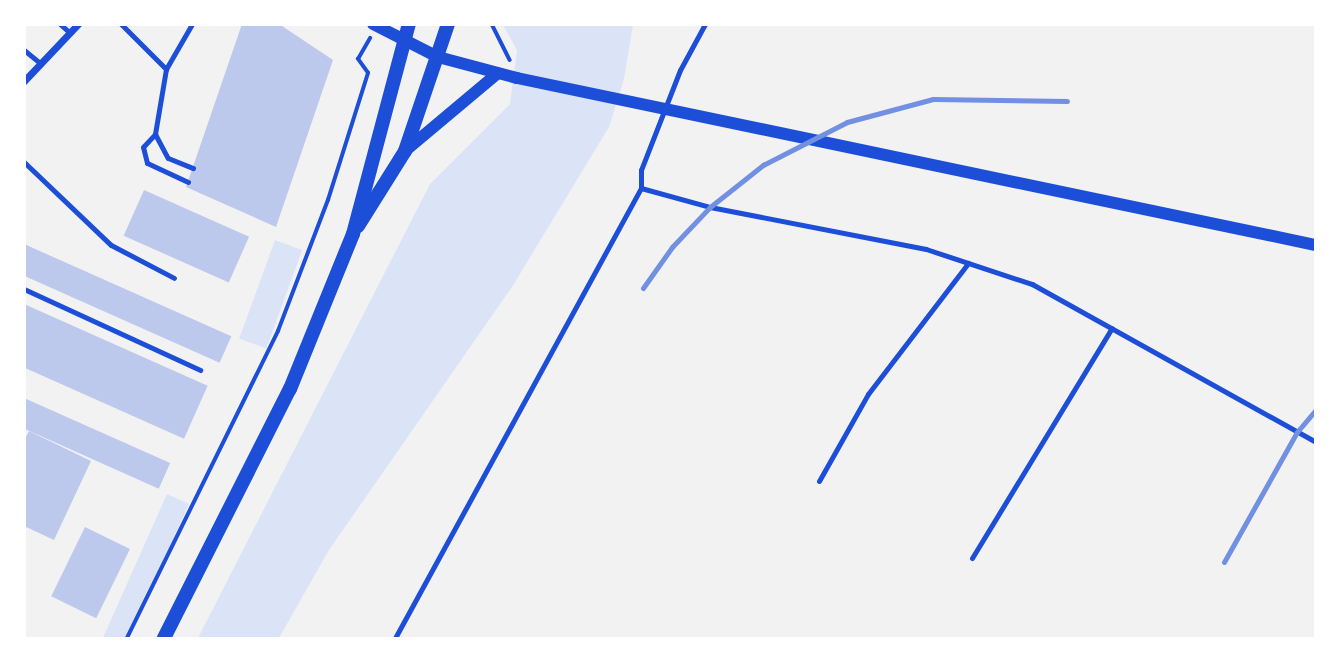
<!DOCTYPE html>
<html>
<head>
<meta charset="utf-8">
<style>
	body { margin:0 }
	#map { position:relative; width:1340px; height:663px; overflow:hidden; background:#f2f2f2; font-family:Bitter,serif }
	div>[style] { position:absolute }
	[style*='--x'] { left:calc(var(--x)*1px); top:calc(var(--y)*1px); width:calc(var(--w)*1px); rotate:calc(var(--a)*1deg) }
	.green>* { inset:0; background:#dbe4f7; transform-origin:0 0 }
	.building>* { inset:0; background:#bdc9ec; transform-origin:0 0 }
	.path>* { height:3.5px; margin:-1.75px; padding:0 1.75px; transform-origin:1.75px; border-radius:1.75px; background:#1d4ed8 }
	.service>* { height:5px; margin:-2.5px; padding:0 2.5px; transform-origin:2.5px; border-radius:2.5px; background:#1d4ed8 }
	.minor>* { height:7px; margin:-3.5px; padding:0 3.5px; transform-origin:3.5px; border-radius:3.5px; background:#1d4ed8 }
	.tertiary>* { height:12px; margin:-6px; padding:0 6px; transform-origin:6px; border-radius:6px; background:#1d4ed8 }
	.secondary>* { height:14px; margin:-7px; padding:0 7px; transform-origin:7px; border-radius:7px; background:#1d4ed8 }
	.rail>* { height:5px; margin:-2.5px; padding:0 2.5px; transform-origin:2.5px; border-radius:2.5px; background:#7290e2 }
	span { translate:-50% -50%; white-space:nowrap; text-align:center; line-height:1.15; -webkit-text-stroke:5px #fff; paint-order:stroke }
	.frame { position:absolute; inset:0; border:26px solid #fff; pointer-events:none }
</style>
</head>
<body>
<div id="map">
	<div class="green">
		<i style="clip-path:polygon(503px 25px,633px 25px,624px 79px,609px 127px,512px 287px,329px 550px,279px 638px,198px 638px,430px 184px,510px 104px,517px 50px)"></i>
		<i style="left:275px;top:240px;width:29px;height:105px;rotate:20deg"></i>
		<i style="left:167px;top:494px;width:24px;height:161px;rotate:24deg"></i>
	</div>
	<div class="building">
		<i style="clip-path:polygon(242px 24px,279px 24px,333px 60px,276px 227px,186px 187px)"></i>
		<i style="left:144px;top:190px;width:115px;height:50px;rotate:24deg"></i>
		<i style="left:24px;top:244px;width:227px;height:29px;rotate:24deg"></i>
		<i style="left:24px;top:304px;width:201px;height:58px;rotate:24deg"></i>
		<i style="left:24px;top:398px;width:160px;height:28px;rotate:24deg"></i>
		<i style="clip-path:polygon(29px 431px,91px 461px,54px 540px,24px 526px,24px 441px)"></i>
		<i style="left:85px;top:527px;width:50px;height:77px;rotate:26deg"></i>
	</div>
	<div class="path">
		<i style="--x:492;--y:24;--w:40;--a:63.4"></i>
		<i style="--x:127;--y:638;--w:342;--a:-63.8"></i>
		<i style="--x:278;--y:331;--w:140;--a:-69.1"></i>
		<i style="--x:328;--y:200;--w:133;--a:-72.5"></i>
		<i style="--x:368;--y:73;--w:17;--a:-126"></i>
		<i style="--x:358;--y:59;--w:24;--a:-60"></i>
	</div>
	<div class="service">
		<i style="--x:60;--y:24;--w:13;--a:42"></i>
		<i style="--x:121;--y:24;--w:64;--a:45"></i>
		<i style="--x:705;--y:24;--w:52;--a:118.5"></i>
		<i style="--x:680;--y:70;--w:107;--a:111.3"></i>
		<i style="--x:641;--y:170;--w:18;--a:90"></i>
		<i style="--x:641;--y:188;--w:72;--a:15.4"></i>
		<i style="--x:710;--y:207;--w:220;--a:11"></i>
		<i style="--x:926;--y:249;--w:112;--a:18.3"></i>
		<i style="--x:1032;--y:284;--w:325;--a:29.1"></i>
		<i style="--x:24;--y:50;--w:22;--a:39"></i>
		<i style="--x:155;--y:134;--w:27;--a:62"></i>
		<i style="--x:168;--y:158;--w:27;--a:22"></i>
		<i style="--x:24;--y:162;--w:120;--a:43.7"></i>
		<i style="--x:111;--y:245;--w:71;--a:27.6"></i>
		<i style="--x:188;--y:182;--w:45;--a:-155.1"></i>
		<i style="--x:147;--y:163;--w:16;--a:-104"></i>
		<i style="--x:143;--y:147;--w:18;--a:-47"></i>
		<i style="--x:155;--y:134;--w:66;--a:-80.4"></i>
		<i style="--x:166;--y:69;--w:52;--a:-60"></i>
		<i style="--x:24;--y:289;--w:194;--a:24.7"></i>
		<i style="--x:819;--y:481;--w:100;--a:-60.6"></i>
		<i style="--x:868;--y:394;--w:165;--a:-52.6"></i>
		<i style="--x:972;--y:558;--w:269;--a:-58.7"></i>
		<i style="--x:395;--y:638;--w:513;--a:-61.34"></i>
	</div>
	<div class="minor">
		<i style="--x:24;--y:81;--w:79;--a:-46.5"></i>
	</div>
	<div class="tertiary">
		<i style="--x:373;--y:24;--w:73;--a:26.9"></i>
		<i style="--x:438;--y:57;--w:82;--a:14.9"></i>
		<i style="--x:517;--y:78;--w:816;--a:11.81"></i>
		<i style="--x:405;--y:151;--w:121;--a:-40"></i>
	</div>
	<div class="secondary">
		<i style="--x:358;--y:226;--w:89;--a:-57.9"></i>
		<i style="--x:405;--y:151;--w:134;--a:-71.3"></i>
		<i style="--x:164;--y:638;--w:279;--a:-63.2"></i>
		<i style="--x:290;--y:389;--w:167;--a:-67.9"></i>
		<i style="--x:353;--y:234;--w:217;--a:-75.1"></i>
	</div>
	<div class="rail">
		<i style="--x:643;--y:288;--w:50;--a:-54.7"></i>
		<i style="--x:672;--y:247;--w:55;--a:-46.5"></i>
		<i style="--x:710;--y:207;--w:68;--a:-38.4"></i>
		<i style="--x:763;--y:165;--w:94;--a:-27.1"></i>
		<i style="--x:847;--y:122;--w:89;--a:-15"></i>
		<i style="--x:933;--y:99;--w:134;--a:0.9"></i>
		<i style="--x:1224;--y:562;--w:149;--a:-60.7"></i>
		<i style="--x:1297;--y:432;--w:30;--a:-50"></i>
	</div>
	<div class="frame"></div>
</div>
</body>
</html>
